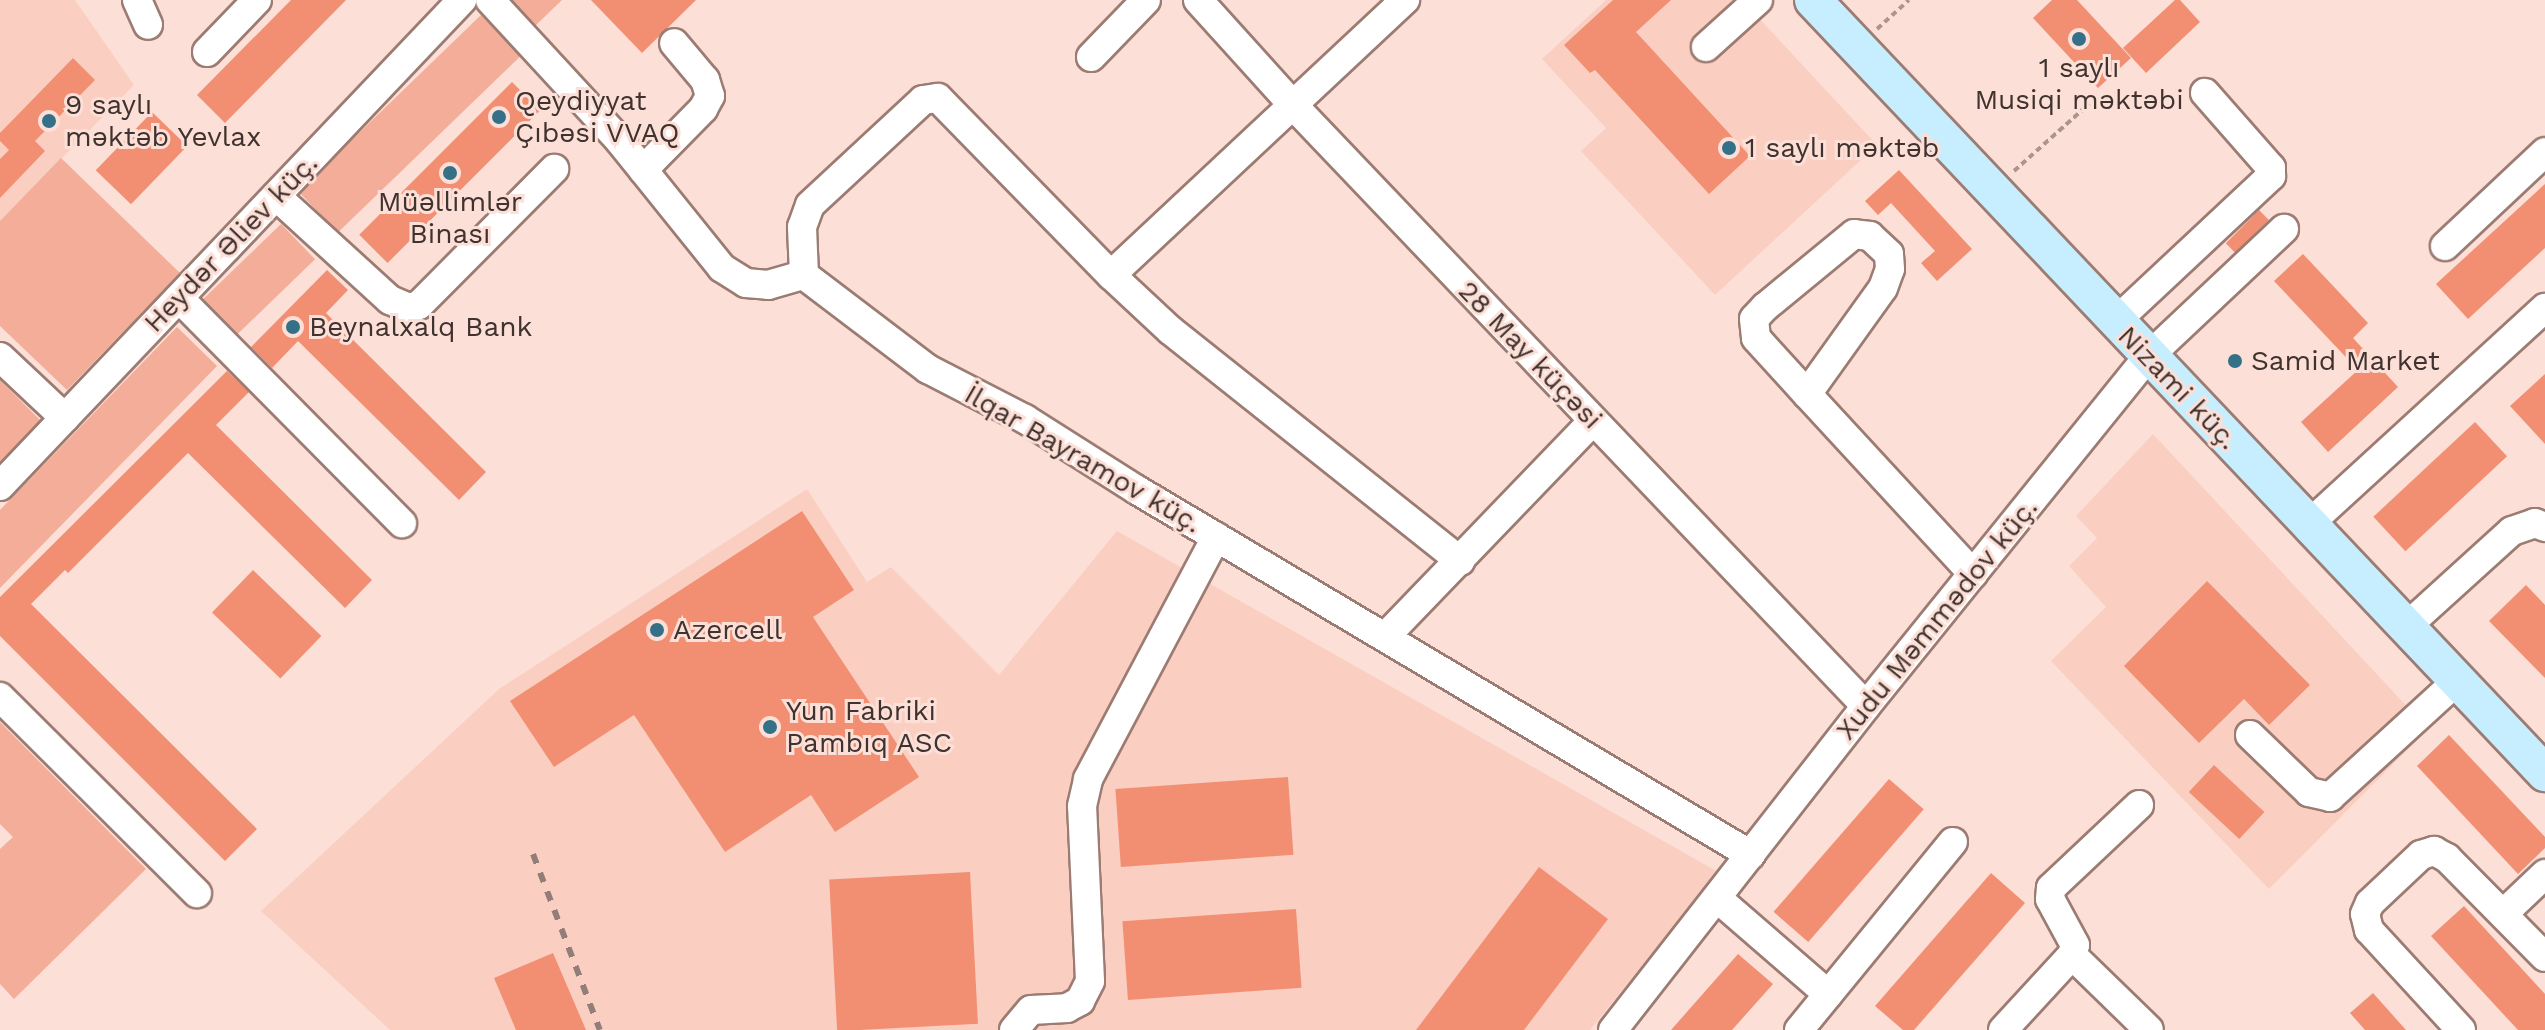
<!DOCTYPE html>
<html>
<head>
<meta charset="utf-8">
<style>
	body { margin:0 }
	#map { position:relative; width:2545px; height:1030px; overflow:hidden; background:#fcdfd7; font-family:"Work Sans",sans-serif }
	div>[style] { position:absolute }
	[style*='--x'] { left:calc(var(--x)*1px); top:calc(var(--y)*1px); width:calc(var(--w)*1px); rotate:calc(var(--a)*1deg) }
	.built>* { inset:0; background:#facfc2 }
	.green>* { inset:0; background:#f4ad99; transform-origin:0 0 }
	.building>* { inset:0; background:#f28f73; transform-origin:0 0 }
	.path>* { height:4px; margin-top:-2px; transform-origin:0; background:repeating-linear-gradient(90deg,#ac958f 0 6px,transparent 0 10px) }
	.roads { filter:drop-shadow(2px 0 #9c7c72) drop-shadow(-2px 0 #9c7c72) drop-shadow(0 2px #9c7c72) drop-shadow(0 -2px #9c7c72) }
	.minor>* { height:28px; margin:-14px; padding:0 14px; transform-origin:14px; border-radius:14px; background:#fff }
	.major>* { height:36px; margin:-18px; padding:0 18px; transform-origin:18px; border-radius:18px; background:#c6eefe }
	.rail>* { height:6px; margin-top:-3px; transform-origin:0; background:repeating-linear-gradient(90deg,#927d78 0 10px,transparent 0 20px) }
	.dots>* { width:22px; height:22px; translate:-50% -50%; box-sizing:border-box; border:4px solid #fcdfd7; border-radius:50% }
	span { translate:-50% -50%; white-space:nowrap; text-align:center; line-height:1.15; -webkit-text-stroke:6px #fcdfd7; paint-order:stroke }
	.poi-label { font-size:28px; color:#40322e }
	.left { translate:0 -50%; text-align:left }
	.street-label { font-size:28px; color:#40322e }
</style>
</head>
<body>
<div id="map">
	<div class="built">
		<i style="clip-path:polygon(0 0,75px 0,134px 85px,0 221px)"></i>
		<i style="clip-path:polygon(1606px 0,1742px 0,1877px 145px,1715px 295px,1581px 151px,1606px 128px,1542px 59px)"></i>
		<i style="clip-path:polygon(2153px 434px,2428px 729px,2269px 889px,2051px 661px,2106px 607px,2069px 566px,2097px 538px,2076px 516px)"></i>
		<i style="clip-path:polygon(807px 489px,867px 582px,891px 567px,999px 675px,1117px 531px,1718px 872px,1590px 1030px,390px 1030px,261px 911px,499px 689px)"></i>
	</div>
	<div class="green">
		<i style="clip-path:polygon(509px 0,562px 0,535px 26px)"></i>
		<i style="left:481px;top:15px;width:57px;height:254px;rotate:46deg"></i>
		<i style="clip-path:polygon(61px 158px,180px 273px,67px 390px,0 326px,0 221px)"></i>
		<i style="left:281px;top:224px;width:49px;height:112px;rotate:46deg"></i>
		<i style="clip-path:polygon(177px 327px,217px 366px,0 588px,0 510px)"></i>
		<i style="clip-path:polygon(0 380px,41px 421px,0 463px)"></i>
		<i style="clip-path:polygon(0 722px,146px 869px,14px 999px,0 984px,0 849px,13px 837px,0 824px)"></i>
	</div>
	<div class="building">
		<i style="clip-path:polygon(291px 0,346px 0,225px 123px,197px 95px)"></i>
		<i style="clip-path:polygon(591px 0,696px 0,642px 53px)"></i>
		<i style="clip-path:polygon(1613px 0,1671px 0,1636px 32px,1750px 156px,1709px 194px,1595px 70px,1590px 73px,1564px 45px)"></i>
		<i style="clip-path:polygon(2052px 0,2077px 0,2131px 58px,2098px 88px,2033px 18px)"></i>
		<i style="clip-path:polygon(2175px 0,2180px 0,2200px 22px,2146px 73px,2123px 48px)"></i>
		<i style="clip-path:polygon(73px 58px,95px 80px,35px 141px,45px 151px,0 198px,0 159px,9px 150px,0 141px,0 133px)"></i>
		<i style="left:512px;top:82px;width:40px;height:216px;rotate:45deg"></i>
		<i style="left:152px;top:112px;width:49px;height:81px;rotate:44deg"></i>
		<i style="clip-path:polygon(1899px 170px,1972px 249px,1937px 281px,1921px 263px,1935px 251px,1891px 203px,1878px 215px,1865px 201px)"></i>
		<i style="clip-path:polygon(2545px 184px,2545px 248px,2468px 319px,2436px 284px)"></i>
		<i style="left:2259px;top:210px;width:14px;height:47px;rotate:45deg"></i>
		<i style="clip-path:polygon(2303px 254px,2368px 323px,2353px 338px,2398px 387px,2328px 452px,2301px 422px,2358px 370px,2274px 281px)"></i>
		<i style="clip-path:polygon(327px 270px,348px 290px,326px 313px,486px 472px,459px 500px,298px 341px,272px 368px,251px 347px)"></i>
		<i style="clip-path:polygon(227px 371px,249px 392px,216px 425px,372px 580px,345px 608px,188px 453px,68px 573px,65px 570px,31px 604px,257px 829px,225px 861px,0 636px,0 597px)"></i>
		<i style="clip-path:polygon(2545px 374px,2545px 444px,2510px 406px)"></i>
		<i style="left:2475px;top:422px;width:47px;height:139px;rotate:47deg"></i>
		<i style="clip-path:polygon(802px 511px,854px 590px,813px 617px,919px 777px,835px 832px,811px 795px,725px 852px,634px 715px,554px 767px,510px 701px)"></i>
		<i style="left:253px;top:570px;width:95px;height:59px;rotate:44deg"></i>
		<i style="clip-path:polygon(2207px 581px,2310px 685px,2269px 725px,2244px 699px,2199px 743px,2124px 666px)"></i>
		<i style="clip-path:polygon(2526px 585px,2545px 605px,2545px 678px,2489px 621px)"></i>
		<i style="clip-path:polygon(2449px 735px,2545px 837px,2545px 848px,2518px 874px,2417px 766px)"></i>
		<i style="left:2214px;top:765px;width:69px;height:37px;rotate:43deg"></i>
		<i style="left:1288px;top:777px;width:78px;height:173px;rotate:86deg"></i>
		<i style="left:1889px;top:779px;width:46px;height:176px;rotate:41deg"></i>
		<i style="clip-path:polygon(1539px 867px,1608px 919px,1524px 1030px,1416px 1030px)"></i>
		<i style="left:970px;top:872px;width:152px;height:141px;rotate:87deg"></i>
		<i style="clip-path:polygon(1991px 873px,2025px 903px,1914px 1030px,1903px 1030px,1875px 1006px)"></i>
		<i style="clip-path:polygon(2464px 906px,2545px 994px,2545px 1030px,2518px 1030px,2431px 936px)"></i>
		<i style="left:1296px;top:909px;width:79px;height:174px;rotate:86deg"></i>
		<i style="clip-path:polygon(553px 953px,586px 1030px,516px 1030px,494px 978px)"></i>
		<i style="clip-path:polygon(1738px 954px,1773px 984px,1732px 1030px,1671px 1030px)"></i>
		<i style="clip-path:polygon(2373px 993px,2406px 1030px,2365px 1030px,2350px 1013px)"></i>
	</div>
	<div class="path">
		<i style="--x:1877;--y:29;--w:43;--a:-42.2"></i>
		<i style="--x:2014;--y:171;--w:101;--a:-41.8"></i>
	</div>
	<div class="roads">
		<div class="minor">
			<i style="--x:137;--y:0;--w:27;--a:66"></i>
			<i style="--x:490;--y:0;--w:190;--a:47.3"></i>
			<i style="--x:619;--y:140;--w:164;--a:51.2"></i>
			<i style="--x:722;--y:268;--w:28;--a:32"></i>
			<i style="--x:746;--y:283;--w:22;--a:5"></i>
			<i style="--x:768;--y:285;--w:37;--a:-16"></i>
			<i style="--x:804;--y:275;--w:156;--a:37.2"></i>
			<i style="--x:928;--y:369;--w:109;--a:27.3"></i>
			<i style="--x:1025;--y:419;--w:133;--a:32.4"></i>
			<i style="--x:1137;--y:490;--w:714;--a:30.73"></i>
			<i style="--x:1198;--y:0;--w:139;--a:47.9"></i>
			<i style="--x:1291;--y:103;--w:833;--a:46.36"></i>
			<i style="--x:1706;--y:47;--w:70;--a:-42.1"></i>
			<i style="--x:207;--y:52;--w:72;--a:-46.1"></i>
			<i style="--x:1091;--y:57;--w:79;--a:-46"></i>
			<i style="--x:643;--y:170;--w:86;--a:-45.5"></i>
			<i style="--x:703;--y:109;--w:15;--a:-62"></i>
			<i style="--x:710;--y:96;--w:17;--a:-107"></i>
			<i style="--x:705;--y:80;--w:48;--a:-130"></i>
			<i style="--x:276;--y:196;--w:154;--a:42.4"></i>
			<i style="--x:390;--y:300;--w:21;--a:23"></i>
			<i style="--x:409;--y:308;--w:10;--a:-17"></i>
			<i style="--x:419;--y:305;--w:192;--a:-45.2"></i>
			<i style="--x:2445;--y:246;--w:137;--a:-43.2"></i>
			<i style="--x:804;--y:275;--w:48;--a:-92.4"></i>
			<i style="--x:802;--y:227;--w:23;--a:-70"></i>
			<i style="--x:810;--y:205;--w:154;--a:-42.9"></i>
			<i style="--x:923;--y:100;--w:15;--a:-8"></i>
			<i style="--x:938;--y:98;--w:248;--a:45.7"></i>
			<i style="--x:1111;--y:275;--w:81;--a:43"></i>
			<i style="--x:1170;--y:330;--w:371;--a:38.5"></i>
			<i style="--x:1111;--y:275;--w:403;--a:-43.1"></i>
			<i style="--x:179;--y:298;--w:317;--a:45.3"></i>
			<i style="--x:2115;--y:322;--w:214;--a:-43.1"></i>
			<i style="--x:2271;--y:176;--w:8;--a:-90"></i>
			<i style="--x:2271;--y:168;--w:100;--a:-131.3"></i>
			<i style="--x:0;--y:357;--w:89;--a:43.2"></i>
			<i style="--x:1807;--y:394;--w:130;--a:-54.4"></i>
			<i style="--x:1883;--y:288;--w:20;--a:-70"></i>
			<i style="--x:1890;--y:269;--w:15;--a:-94"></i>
			<i style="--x:1889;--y:254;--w:26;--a:-137"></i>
			<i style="--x:1870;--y:236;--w:16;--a:-173"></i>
			<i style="--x:1854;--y:234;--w:115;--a:140.6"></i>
			<i style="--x:1765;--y:307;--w:16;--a:133"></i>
			<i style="--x:1754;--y:319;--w:19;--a:84"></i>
			<i style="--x:1756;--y:338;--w:76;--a:47.7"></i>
			<i style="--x:1807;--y:394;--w:245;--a:47.3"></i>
			<i style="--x:0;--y:486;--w:671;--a:-46.45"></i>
			<i style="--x:2309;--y:524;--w:320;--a:-42.5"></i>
			<i style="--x:2406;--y:627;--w:143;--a:-42.2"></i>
			<i style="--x:2512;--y:531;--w:24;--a:-19"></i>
			<i style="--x:2535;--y:523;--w:11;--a:22"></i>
			<i style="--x:1385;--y:637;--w:300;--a:-46.1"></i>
			<i style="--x:0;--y:697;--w:278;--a:44.9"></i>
			<i style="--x:2250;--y:735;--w:82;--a:44"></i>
			<i style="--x:2309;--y:792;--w:22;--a:13"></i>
			<i style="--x:2330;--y:797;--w:172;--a:-42.4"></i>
			<i style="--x:1717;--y:898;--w:147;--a:40.9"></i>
			<i style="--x:2503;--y:914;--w:58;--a:-43.6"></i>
			<i style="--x:2072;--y:955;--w:107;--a:44.2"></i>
			<i style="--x:1014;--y:1030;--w:26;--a:-50"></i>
			<i style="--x:1031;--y:1010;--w:36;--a:-3"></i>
			<i style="--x:1067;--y:1008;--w:15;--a:-28"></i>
			<i style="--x:1080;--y:1001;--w:22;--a:-63"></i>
			<i style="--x:1090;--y:981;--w:175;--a:-92.6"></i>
			<i style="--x:1082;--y:806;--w:28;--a:-77"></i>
			<i style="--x:1088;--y:779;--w:274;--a:-62.1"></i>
			<i style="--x:1613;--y:1030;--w:411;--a:-52"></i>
			<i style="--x:1866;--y:706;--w:449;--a:-51.1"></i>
			<i style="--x:2148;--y:357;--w:187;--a:-43.3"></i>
			<i style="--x:1799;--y:1030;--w:243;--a:-50.7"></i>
			<i style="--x:2003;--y:1030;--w:102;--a:-47.4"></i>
			<i style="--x:2072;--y:955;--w:10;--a:-73"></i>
			<i style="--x:2075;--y:945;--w:52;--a:-118.5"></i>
			<i style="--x:2050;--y:899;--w:11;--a:-85"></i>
			<i style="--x:2051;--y:888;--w:121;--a:-43.3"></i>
			<i style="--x:2461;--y:1030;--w:136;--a:-132.6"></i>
			<i style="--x:2369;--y:930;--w:16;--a:-104"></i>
			<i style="--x:2365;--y:914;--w:12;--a:-66"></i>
			<i style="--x:2370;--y:903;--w:70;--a:-43.3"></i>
			<i style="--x:2421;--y:855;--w:14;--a:-17"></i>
			<i style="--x:2434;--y:851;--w:15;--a:28"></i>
			<i style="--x:2447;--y:858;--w:139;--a:45.3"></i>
		</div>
		<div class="major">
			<i style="--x:1813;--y:0;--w:1065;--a:46.56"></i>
		</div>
	</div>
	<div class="rail">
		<i style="--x:533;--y:854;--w:188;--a:69.2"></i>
	</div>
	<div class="dots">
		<i style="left:2079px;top:39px;background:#347087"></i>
		<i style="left:499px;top:117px;background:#347087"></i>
		<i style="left:49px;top:121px;background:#347087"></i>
		<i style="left:1729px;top:148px;background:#347087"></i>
		<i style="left:450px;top:173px;background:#347087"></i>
		<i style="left:293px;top:327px;background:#347087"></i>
		<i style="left:2235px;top:361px;background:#347087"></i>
		<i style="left:657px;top:630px;background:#347087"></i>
		<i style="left:770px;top:727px;background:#347087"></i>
	</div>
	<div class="poi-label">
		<span style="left:2079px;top:84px">1 saylı<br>Musiqi məktəbi</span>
		<span class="left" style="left:515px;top:117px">Qeydiyyat<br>Çıbəsi VVAQ</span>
		<span class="left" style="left:65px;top:121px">9 saylı<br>məktəb Yevlax</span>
		<span class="left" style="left:1745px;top:148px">1 saylı məktəb</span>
		<span style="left:450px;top:218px">Müəllimlər<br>Binası</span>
		<span class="left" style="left:309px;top:327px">Beynalxalq Bank</span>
		<span class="left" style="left:2251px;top:361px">Samid Market</span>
		<span class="left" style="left:673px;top:630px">Azercell</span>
		<span class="left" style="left:786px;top:727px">Yun Fabriki<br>Pambıq ASC</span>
	</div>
	<div class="street-label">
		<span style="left:231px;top:243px;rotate:-46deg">Heydər Əliev küç.</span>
		<span style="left:1530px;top:355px;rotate:46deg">28 May küçəsi</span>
		<span style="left:2178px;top:388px;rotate:46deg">Nizami küç.</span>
		<span style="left:1083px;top:459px;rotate:30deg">İlqar Bayramov küç.</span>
		<span style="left:1937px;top:619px;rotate:-51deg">Xudu Məmmədov küç.</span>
	</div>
</div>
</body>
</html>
